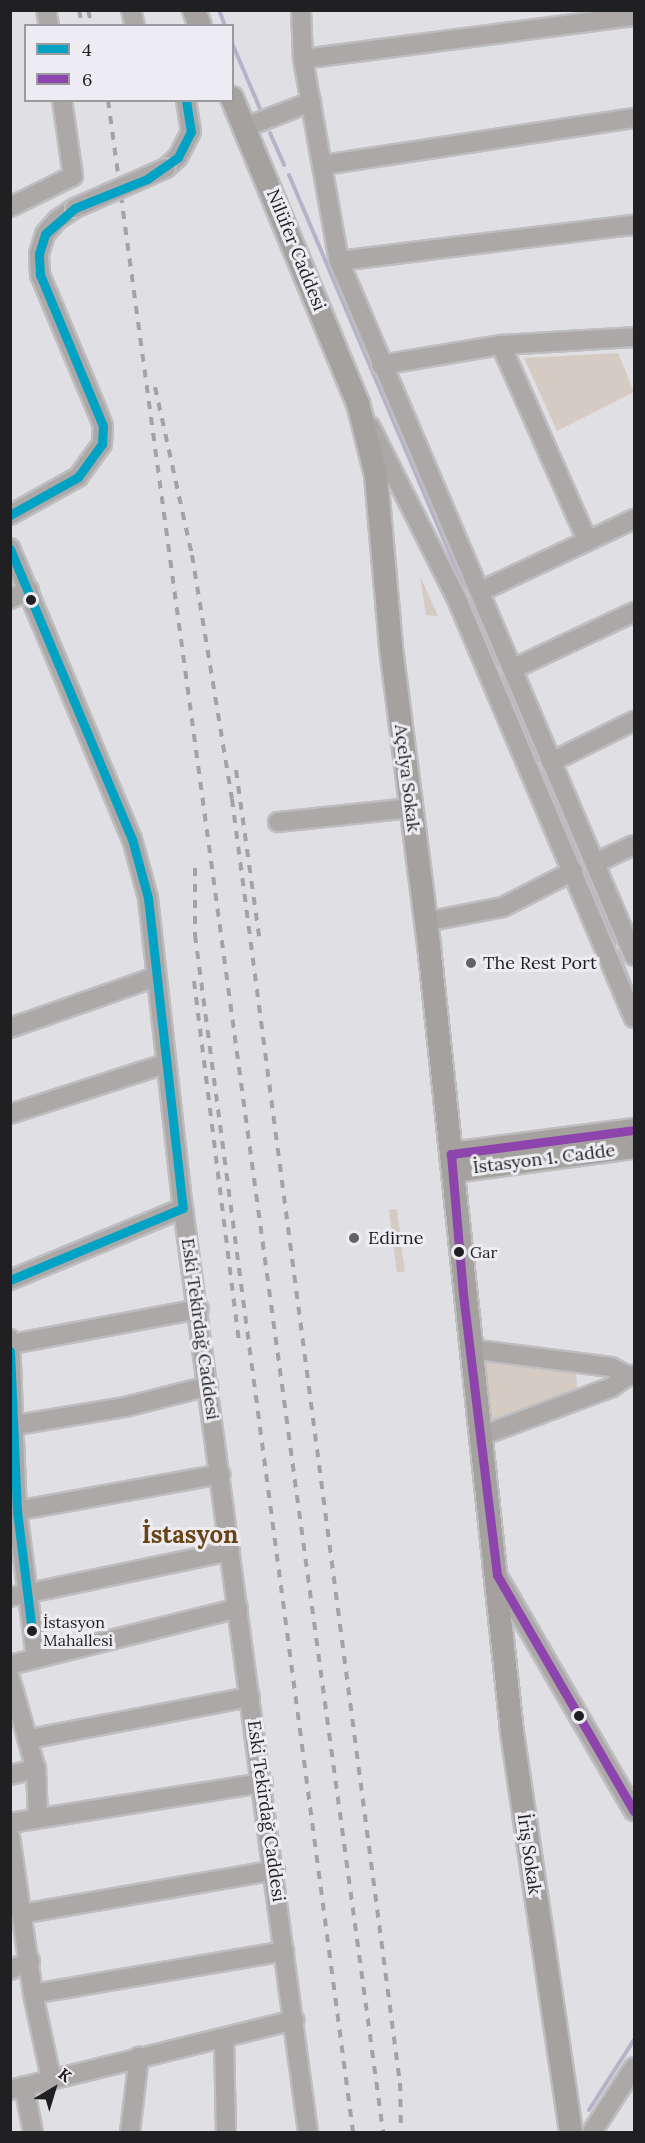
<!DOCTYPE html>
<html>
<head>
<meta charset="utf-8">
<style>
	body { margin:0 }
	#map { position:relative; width:645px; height:2143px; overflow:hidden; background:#e0dfe4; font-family:Lora,serif }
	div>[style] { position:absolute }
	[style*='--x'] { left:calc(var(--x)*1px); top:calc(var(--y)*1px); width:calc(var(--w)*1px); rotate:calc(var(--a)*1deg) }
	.green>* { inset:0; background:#d6cbc2; transform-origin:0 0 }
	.stream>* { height:4px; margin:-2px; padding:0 2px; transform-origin:2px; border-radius:2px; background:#b5b2ca }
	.roads { filter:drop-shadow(2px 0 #bebdc0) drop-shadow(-2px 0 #bebdc0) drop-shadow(0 2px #bebdc0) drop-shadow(0 -2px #bebdc0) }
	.minor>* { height:18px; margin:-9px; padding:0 9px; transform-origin:9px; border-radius:9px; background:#aba8a7 }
	.major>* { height:22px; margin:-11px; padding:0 11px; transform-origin:11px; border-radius:11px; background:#a4a19f }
	.rail>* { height:4px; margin-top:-2px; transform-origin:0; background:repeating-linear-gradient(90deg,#a4a3a3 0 8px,transparent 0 16px) }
	.bridges { filter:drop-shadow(2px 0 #bebdc0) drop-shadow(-2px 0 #bebdc0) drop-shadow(0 2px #bebdc0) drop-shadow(0 -2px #bebdc0) }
	.minor-bridge>* { height:18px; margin:-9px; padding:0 9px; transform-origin:9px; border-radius:9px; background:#aba8a7 }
	.bus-1>* { height:9px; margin:-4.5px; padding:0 4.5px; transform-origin:4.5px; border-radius:4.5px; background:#02a2c5 }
	.bus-2>* { height:9px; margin:-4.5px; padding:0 4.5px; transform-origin:4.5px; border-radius:4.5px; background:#8e44ad }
	.dots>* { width:16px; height:16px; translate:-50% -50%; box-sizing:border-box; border:3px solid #ececf2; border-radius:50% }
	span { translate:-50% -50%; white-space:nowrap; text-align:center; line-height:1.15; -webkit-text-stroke:6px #ececf2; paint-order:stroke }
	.bus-label { font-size:16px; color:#201f22 }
	.left { translate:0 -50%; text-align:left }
	.street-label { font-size:18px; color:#201f22 }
	.poi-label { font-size:18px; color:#201f22 }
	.district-label { font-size:24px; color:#6a4315; font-weight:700 }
	.frame { position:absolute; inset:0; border:12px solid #201f22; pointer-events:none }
	.legend { position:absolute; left:24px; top:24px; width:210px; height:78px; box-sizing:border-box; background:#ececf2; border:2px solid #9a9a9f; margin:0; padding:8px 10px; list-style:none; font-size:18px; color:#201f22 }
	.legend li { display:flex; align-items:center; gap:12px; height:30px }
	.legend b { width:30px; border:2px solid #9a9a9f }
	.north { position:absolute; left:24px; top:2059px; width:60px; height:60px; -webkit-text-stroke:4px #ececf2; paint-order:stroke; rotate:38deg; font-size:16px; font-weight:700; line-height:24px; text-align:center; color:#201f22 }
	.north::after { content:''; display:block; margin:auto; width:21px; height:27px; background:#201f22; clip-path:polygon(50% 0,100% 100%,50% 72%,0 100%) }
</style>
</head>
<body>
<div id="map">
	<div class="green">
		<i style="clip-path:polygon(618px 353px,634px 392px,557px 431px,524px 358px)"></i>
		<i style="clip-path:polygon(420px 576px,438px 616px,426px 615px)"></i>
		<i style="left:397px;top:1209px;width:63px;height:8px;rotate:83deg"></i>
		<i style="clip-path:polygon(484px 1358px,576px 1372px,578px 1398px,492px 1428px)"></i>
	</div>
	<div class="stream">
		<i style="--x:219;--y:10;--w:17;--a:69"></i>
		<i style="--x:232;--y:43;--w:74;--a:66.9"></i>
		<i style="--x:270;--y:133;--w:35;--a:66"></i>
		<i style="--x:289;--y:175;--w:448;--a:67"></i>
		<i style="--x:469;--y:599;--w:72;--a:67"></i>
		<i style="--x:502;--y:676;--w:92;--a:67.6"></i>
		<i style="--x:542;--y:773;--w:95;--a:67.2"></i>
		<i style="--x:584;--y:871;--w:78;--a:66.7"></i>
		<i style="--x:617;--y:951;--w:45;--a:68"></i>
		<i style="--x:589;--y:2110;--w:83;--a:-57.3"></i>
	</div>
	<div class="roads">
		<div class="minor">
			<i style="--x:46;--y:10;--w:16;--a:79"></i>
			<i style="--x:131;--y:10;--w:16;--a:76"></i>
			<i style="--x:301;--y:10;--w:49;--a:87.7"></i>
			<i style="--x:303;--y:59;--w:205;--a:79.9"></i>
			<i style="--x:339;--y:261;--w:755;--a:67"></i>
			<i style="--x:303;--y:59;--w:334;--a:-7.4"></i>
			<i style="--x:246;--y:127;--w:70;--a:-21"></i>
			<i style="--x:323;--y:165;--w:315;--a:-8.6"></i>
			<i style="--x:166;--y:168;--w:16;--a:-43"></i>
			<i style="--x:178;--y:157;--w:28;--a:-63"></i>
			<i style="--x:191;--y:132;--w:32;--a:-99"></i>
			<i style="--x:10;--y:207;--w:70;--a:-26.2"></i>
			<i style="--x:73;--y:176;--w:77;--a:-98.2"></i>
			<i style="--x:339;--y:261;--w:297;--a:-7"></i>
			<i style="--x:501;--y:345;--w:213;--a:66.2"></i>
			<i style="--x:381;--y:365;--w:122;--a:-9.5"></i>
			<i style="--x:501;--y:345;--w:133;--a:-3.4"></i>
			<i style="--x:370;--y:426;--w:191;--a:63.3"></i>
			<i style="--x:456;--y:597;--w:457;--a:67.1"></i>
			<i style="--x:10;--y:515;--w:78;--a:-29.2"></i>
			<i style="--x:78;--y:477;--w:41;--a:-54"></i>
			<i style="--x:102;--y:444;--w:18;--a:-87"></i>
			<i style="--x:103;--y:426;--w:19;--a:-111"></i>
			<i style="--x:96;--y:408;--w:144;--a:-112.8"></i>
			<i style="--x:40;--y:275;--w:21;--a:-93"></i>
			<i style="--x:39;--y:254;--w:21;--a:-73"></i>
			<i style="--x:45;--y:234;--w:18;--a:-49"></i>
			<i style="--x:57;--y:220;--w:22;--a:-34"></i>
			<i style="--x:10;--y:548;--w:316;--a:67.3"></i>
			<i style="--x:132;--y:839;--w:61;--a:74.8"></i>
			<i style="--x:148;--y:898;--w:312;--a:83.6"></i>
			<i style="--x:183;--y:1208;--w:932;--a:82.3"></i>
			<i style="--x:481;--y:591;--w:169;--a:-25.2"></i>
			<i style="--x:10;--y:599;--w:21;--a:-25"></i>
			<i style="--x:515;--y:668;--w:132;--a:-25.2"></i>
			<i style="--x:551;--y:762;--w:93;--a:-26.3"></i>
			<i style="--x:278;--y:822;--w:134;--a:-6"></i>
			<i style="--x:595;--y:863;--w:43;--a:-24.8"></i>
			<i style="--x:425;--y:922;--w:79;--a:-10.9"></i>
			<i style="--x:503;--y:907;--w:79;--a:-27.2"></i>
			<i style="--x:10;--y:1028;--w:155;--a:-19.3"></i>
			<i style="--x:10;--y:1114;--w:163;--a:-17.9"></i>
			<i style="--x:10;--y:1280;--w:187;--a:-22.6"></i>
			<i style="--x:10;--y:1339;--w:172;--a:87.7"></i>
			<i style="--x:17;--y:1511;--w:147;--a:82.6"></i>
			<i style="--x:12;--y:1344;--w:190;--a:-10.6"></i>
			<i style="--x:470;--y:1349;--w:142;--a:7.3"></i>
			<i style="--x:611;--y:1367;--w:19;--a:28"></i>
			<i style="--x:628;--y:1376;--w:6;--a:-9"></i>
			<i style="--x:10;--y:1426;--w:117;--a:-9.4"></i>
			<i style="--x:125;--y:1407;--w:86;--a:-14.2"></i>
			<i style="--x:481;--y:1436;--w:140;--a:-20.5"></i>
			<i style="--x:612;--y:1387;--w:19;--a:-35"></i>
			<i style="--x:10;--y:1512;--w:214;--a:-10.2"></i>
			<i style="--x:497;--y:1575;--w:273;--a:59.9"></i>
			<i style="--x:10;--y:1597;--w:225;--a:-11.8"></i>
			<i style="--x:10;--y:1665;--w:235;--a:-14"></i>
			<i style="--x:10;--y:1678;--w:95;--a:74.1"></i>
			<i style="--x:36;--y:1769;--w:48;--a:87.6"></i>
			<i style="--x:29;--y:1739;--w:225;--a:-10.8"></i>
			<i style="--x:10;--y:1775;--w:27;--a:-13"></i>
			<i style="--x:10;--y:1823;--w:256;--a:-9"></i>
			<i style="--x:10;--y:1836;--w:160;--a:81.7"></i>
			<i style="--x:33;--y:1994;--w:86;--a:77.9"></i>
			<i style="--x:21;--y:1914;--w:258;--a:-9.8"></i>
			<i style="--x:10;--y:1970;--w:22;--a:-24"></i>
			<i style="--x:33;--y:1994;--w:255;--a:-9.7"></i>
			<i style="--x:224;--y:2038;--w:94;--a:88.8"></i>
			<i style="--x:24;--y:2086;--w:47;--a:78.9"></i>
			<i style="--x:10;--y:2090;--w:293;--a:-13.8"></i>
			<i style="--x:130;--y:2132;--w:76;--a:-83.2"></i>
			<i style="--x:592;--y:2132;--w:77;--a:-57.1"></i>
		</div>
		<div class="major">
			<i style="--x:194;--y:10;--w:17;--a:69"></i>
			<i style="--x:232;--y:98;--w:330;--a:67.6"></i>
			<i style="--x:358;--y:403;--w:74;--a:76"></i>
			<i style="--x:376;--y:475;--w:174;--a:85"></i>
			<i style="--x:391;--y:648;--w:300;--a:82.7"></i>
			<i style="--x:429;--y:946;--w:790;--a:83.97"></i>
			<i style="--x:512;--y:1732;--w:404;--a:81.6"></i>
			<i style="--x:451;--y:1154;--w:185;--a:-7.5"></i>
			<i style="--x:453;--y:1171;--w:183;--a:-7.6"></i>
		</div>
	</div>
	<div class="rail">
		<i style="--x:79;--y:10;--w:16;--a:79"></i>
		<i style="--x:88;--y:10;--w:16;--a:76"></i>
		<i style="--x:108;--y:100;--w:2051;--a:82.29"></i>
		<i style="--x:155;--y:387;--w:172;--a:77.6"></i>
		<i style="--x:192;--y:555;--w:247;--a:80.7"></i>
		<i style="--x:232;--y:799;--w:1295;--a:82.55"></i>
		<i style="--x:400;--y:2083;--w:49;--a:88.8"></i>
		<i style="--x:236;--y:770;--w:175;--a:82.1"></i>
		<i style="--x:195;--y:868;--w:67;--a:90"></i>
		<i style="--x:195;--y:935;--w:1207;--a:82.48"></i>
		<i style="--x:194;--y:981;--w:363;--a:82.9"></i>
	</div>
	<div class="bridges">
		<div class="minor-bridge">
			<i style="--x:75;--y:208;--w:99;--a:-23.7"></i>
		</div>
	</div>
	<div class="bus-1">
		<i style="--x:10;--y:515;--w:78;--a:-29.2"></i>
		<i style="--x:78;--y:477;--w:41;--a:-54"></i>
		<i style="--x:102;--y:444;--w:18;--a:-87"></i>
		<i style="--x:103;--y:426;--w:164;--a:-112.6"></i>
		<i style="--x:40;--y:275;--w:21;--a:-93"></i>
		<i style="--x:39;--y:254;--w:21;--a:-73"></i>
		<i style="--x:45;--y:234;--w:40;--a:-41"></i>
		<i style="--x:75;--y:208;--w:78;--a:-21.9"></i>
		<i style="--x:147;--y:179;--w:38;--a:-35"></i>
		<i style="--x:178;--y:157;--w:28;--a:-63"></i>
		<i style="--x:191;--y:132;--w:32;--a:-99"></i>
		<i style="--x:10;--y:549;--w:315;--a:67.2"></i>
		<i style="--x:132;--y:839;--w:61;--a:74.8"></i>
		<i style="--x:148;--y:898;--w:312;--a:83.6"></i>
		<i style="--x:10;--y:1280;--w:187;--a:-22.6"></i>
		<i style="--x:10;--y:1351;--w:160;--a:87.5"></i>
		<i style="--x:17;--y:1511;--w:121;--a:82.9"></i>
	</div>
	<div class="bus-2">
		<i style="--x:634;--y:1130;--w:185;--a:172.5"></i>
		<i style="--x:451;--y:1154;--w:141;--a:85.1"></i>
		<i style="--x:463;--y:1294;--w:283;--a:83.1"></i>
		<i style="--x:497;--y:1575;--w:273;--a:59.9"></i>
	</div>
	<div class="dots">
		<i style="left:31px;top:600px;background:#201f22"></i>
		<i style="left:471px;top:963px;background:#636266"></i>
		<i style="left:354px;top:1238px;background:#636266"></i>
		<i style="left:459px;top:1252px;background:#201f22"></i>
		<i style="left:32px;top:1631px;background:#201f22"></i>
		<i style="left:579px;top:1716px;background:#201f22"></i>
	</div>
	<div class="bus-label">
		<span class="left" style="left:470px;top:1252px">Gar</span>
		<span class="left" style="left:43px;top:1631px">İstasyon<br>Mahallesi</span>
	</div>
	<div class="street-label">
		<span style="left:296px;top:250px;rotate:68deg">Nilüfer Caddesi</span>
		<span style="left:407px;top:778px;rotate:83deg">Açelya Sokak</span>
		<span style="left:544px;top:1159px;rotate:-7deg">İstasyon 1. Cadde</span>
		<span style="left:200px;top:1329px;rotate:82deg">Eski Tekirdağ Caddesi</span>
		<span style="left:266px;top:1811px;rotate:82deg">Eski Tekirdağ Caddesi</span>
		<span style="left:529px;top:1854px;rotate:82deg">İriş Sokak</span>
	</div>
	<div class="poi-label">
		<span class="left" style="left:483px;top:963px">The Rest Port</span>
		<span class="left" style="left:368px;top:1238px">Edirne</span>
	</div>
	<div class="district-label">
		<span style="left:190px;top:1535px">İstasyon</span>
	</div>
	<div class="frame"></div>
	<ul class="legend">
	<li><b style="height:8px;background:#02a2c5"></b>4</li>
	<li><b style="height:8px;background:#8e44ad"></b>6</li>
	</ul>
	<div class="north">K</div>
</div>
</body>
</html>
